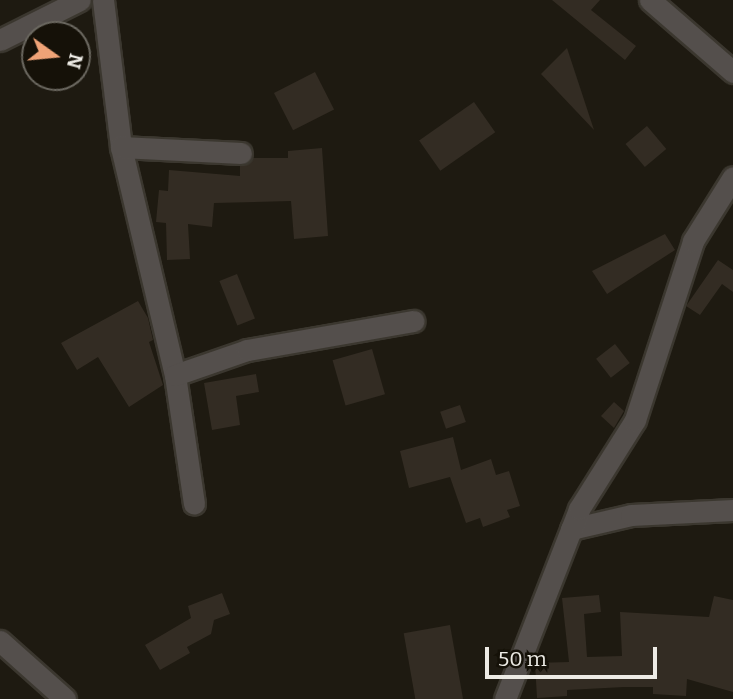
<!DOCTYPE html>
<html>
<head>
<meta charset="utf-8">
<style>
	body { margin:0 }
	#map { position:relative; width:733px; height:699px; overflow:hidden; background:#1e1a11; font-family:Bitter,serif }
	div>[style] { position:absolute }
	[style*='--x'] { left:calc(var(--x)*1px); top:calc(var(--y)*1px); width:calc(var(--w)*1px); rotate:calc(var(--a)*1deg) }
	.building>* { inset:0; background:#332c23; transform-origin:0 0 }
	.roads { filter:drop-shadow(2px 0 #3b372f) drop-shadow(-2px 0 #3b372f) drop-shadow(0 2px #3b372f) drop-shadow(0 -2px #3b372f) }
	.minor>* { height:21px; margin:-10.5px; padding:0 10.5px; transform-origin:10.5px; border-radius:10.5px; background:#544f4c }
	span { translate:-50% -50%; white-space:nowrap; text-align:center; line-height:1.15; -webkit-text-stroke:5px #151108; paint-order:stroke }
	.north { position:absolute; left:21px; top:21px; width:70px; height:70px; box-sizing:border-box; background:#151108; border:2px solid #6b6860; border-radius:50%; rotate:105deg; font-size:19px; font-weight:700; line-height:28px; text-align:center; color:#edebe5 }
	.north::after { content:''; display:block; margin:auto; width:24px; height:32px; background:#efa377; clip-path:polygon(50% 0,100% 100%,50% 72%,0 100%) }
	.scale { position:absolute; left:485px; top:647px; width:172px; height:32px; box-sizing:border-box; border:4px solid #edebe5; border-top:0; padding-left:9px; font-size:21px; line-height:24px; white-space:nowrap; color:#edebe5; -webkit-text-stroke:5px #151108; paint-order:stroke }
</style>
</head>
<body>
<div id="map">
	<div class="building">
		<i style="clip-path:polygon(552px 0,600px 0,591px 10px,636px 46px,625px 60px)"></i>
		<i style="clip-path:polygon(567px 48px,594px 130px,541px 74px)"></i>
		<i style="left:315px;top:72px;width:42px;height:46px;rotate:63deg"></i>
		<i style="left:474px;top:102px;width:37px;height:67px;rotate:55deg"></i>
		<i style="left:647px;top:126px;width:30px;height:28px;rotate:50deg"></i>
		<i style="clip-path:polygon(322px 148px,328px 236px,294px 239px,291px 201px,214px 203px,212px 227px,188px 224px,190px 259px,167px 260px,166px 223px,156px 222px,159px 190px,168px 191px,169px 170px,240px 176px,240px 166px,253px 158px,288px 158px,288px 151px)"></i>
		<i style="clip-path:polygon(665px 234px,675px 250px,607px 294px,592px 271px)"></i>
		<i style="clip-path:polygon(718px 260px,733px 270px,733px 292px,722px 284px,700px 315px,686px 306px)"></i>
		<i style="left:237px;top:274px;width:48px;height:19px;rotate:68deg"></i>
		<i style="clip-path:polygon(138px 301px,148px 318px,153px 340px,149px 342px,163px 385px,129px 407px,98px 357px,77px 370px,61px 343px)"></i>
		<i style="left:615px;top:344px;width:24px;height:24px;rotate:52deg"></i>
		<i style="left:372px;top:349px;width:47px;height:41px;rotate:74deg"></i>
		<i style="clip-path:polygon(256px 374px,259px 392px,236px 396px,240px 425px,212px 430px,204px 383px)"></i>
		<i style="clip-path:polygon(614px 402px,624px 411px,614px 428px,601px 416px)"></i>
		<i style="left:460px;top:405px;width:18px;height:21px;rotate:71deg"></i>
		<i style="clip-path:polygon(453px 437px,461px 470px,491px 459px,496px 475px,509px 471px,520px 506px,507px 510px,510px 517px,483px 527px,480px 518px,466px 523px,450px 477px,409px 488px,400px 451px)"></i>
		<i style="clip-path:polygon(222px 593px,230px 614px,214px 620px,211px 634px,187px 647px,190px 653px,160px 670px,145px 645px,191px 618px,188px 606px)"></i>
		<i style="clip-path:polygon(599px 595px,601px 612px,584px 614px,587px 657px,622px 656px,620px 612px,709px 617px,714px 596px,733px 600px,733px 692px,687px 679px,686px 696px,653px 694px,653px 687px,624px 687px,567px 690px,567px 696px,537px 698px,535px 663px,569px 662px,562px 598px)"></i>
		<i style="left:450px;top:625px;width:75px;height:47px;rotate:80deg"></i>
	</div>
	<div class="roads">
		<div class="minor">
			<i style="--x:103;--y:0;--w:148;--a:83"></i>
			<i style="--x:121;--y:147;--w:234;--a:76.7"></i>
			<i style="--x:175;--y:375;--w:130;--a:81.6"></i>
			<i style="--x:650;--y:0;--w:110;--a:40.9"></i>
			<i style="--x:0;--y:40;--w:89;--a:-26.6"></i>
			<i style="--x:121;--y:147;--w:120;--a:2.9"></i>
			<i style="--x:175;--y:375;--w:76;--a:-19.1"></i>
			<i style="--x:247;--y:350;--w:169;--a:-9.9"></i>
			<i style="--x:571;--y:529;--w:62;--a:-13.1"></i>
			<i style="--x:631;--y:515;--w:102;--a:-2.8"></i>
			<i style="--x:0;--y:641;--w:87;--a:41.7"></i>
			<i style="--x:505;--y:699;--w:204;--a:-68.7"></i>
			<i style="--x:579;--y:509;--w:105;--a:-57.8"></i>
			<i style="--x:635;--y:420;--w:188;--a:-72"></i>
			<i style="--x:693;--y:241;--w:75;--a:-58"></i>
		</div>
	</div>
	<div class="north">N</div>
	<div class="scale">50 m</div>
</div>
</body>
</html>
